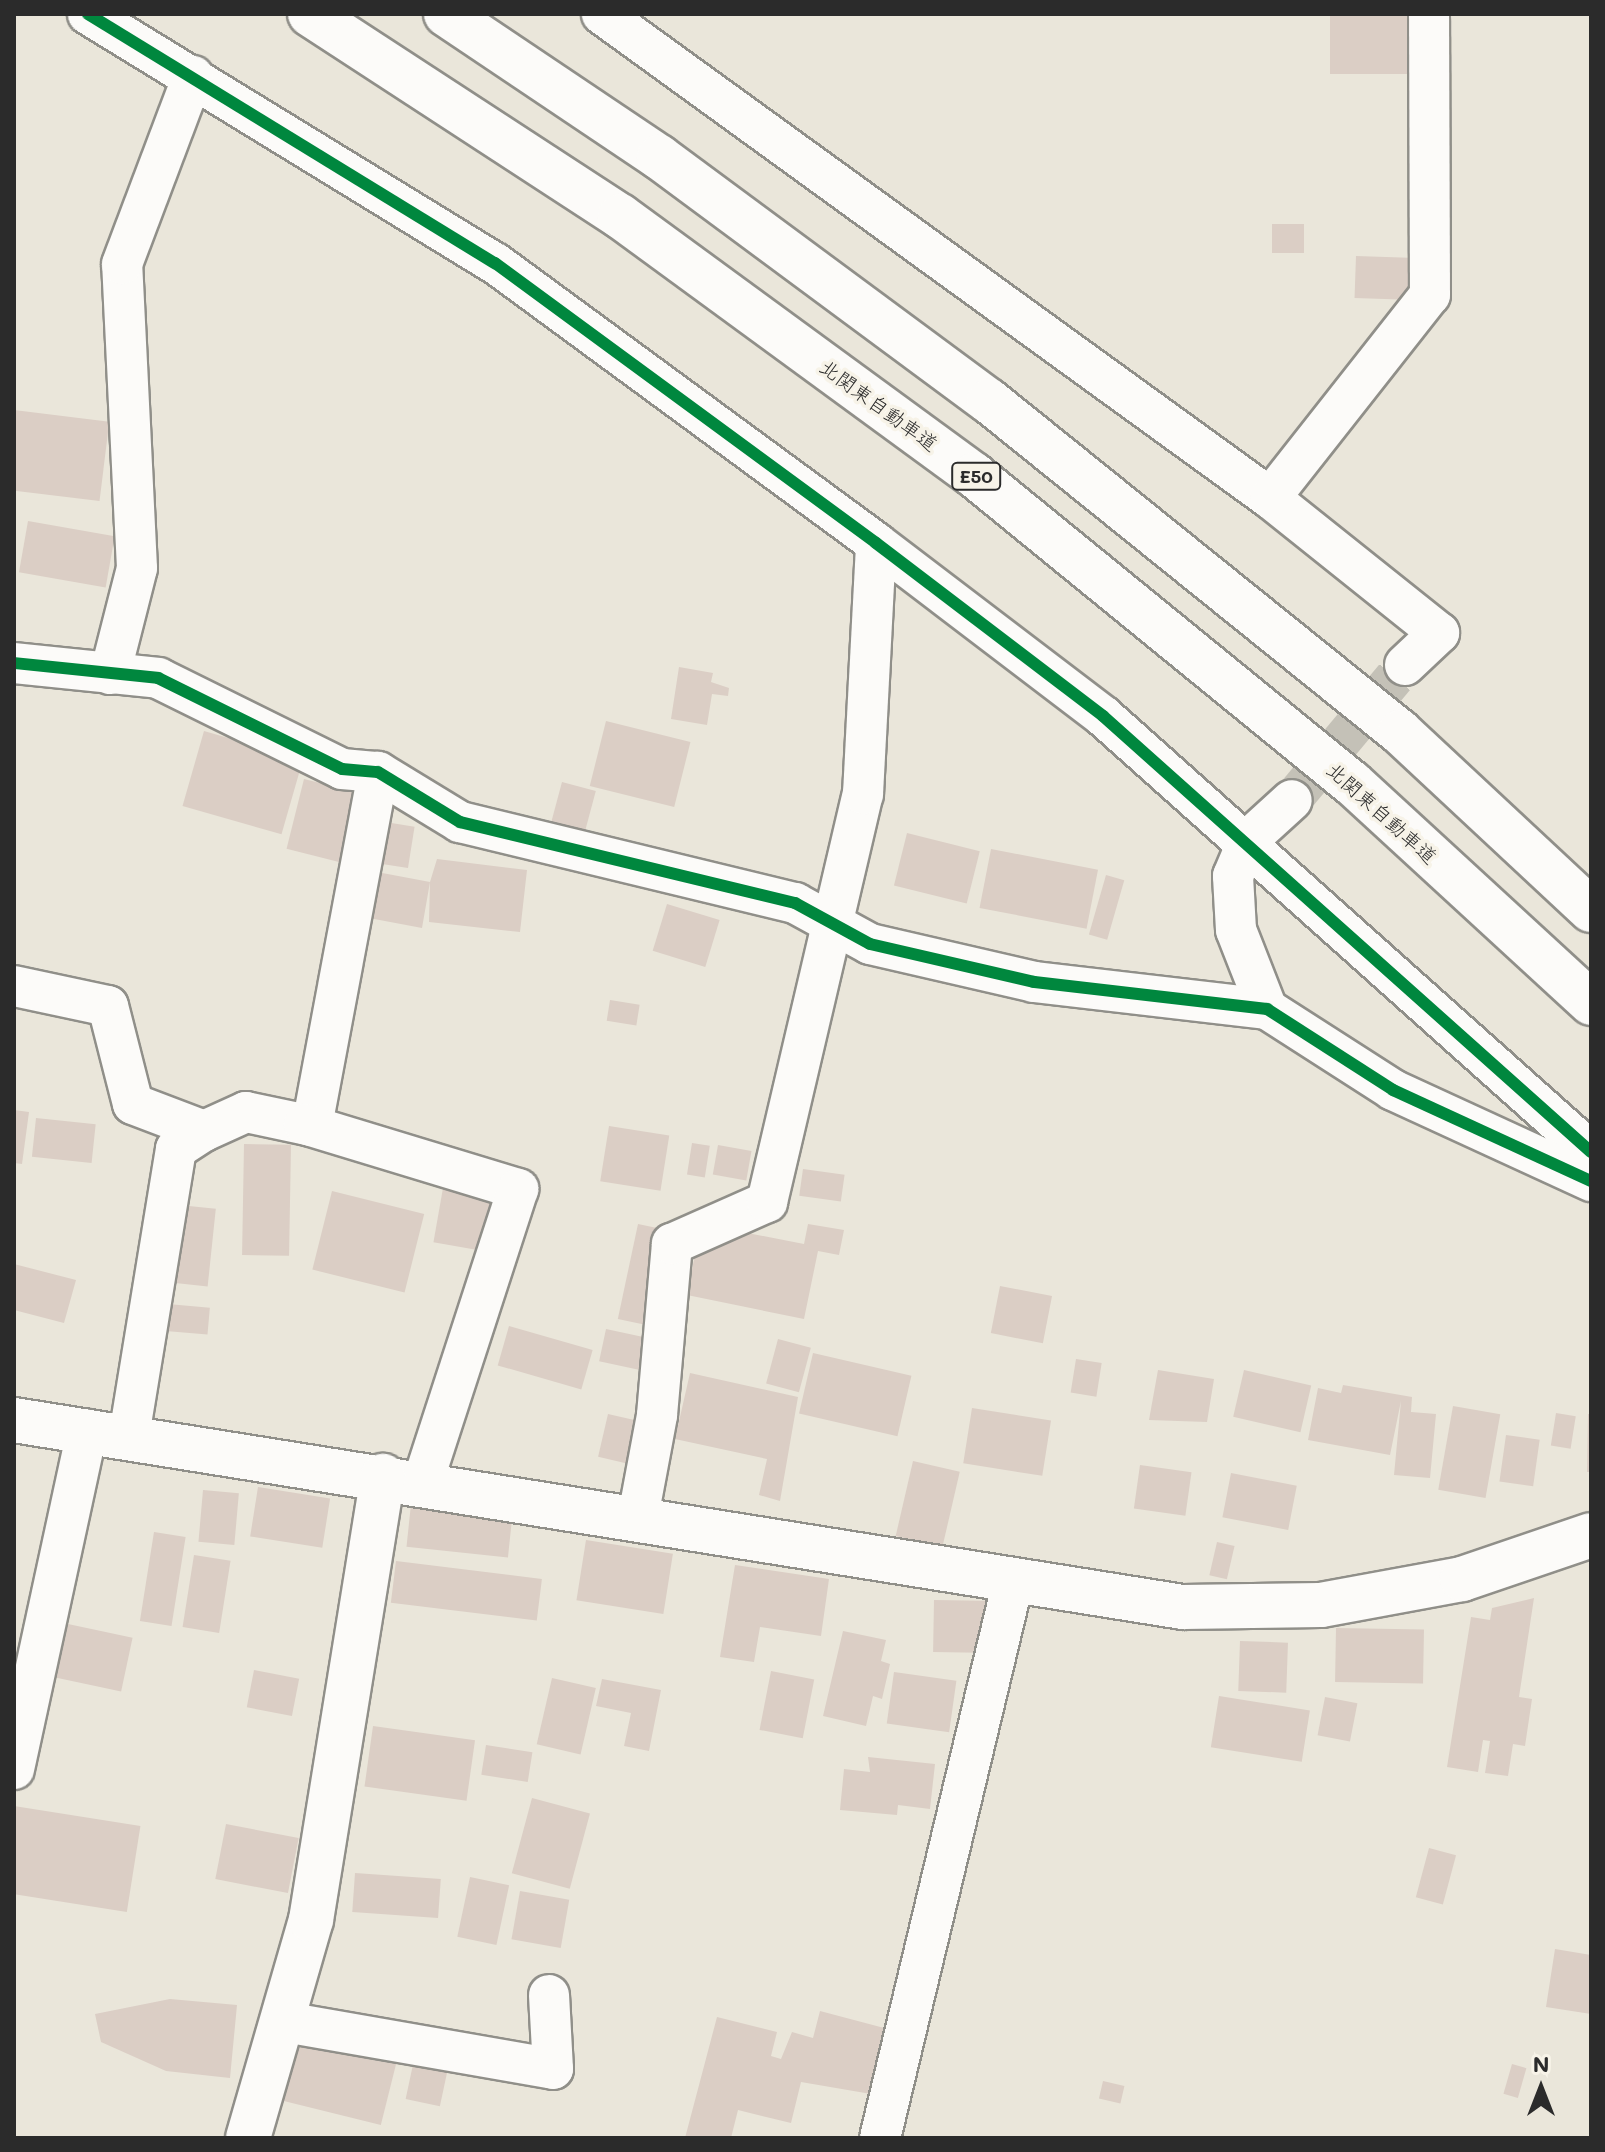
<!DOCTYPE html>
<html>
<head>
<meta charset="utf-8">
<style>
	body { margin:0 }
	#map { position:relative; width:1605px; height:2152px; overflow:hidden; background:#eae6da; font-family:Mali,"Klee One",sans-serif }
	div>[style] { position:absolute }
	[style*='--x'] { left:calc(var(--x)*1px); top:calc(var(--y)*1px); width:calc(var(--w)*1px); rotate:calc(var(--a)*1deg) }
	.building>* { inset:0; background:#dbcec5; transform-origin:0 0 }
	.minor-tunnel>* { height:40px; margin-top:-20px; transform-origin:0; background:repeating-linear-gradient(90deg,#c4c1b7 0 40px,transparent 0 60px) }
	.roads { filter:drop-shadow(2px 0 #908f89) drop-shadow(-2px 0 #908f89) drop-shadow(0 2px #908f89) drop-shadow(0 -2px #908f89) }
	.minor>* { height:40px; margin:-20px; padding:0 20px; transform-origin:20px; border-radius:20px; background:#fcfbf9 }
	.tertiary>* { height:44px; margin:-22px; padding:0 22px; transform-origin:22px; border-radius:22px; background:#fcfbf9 }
	.motorway>* { height:44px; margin:-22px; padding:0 22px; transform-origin:22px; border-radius:22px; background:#fcfbf9 }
	.cycleway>* { height:12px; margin:-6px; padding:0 6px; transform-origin:6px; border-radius:6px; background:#00873e }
	span { translate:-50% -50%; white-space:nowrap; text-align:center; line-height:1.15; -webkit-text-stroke:7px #f7f3e8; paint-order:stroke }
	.shield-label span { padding:2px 6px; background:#f7f3e8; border:2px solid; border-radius:6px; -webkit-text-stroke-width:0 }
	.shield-label { font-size:18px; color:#2b2b2b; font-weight:700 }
	.street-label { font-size:20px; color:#2b2b2b }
	.frame { position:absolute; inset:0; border:16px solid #2b2b2b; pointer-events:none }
	.north { position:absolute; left:1501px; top:2048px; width:80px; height:80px; -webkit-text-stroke:6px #f7f3e8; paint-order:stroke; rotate:0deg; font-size:22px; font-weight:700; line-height:32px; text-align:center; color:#2b2b2b }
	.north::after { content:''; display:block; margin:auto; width:28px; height:36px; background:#2b2b2b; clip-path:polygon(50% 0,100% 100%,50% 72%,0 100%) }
</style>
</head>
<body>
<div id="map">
	<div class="building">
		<i style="left:1330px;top:14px;width:77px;height:60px"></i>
		<i style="left:1272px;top:224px;width:32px;height:29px"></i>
		<i style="left:1356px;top:256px;width:60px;height:42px;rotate:2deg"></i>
		<i style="left:14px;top:410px;width:96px;height:80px;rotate:7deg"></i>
		<i style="left:28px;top:521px;width:88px;height:52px;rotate:10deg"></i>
		<i style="clip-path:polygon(679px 667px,713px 673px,711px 682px,729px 688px,728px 696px,712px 694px,707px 725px,671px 719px)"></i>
		<i style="left:606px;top:721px;width:87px;height:67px;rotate:14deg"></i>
		<i style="left:204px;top:731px;width:103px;height:78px;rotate:16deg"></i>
		<i style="left:304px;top:779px;width:56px;height:72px;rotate:14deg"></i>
		<i style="left:562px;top:782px;width:35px;height:45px;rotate:15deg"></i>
		<i style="left:379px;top:821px;width:36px;height:42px;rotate:9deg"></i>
		<i style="left:907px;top:833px;width:75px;height:54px;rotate:14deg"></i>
		<i style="left:991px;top:849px;width:109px;height:60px;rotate:11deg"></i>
		<i style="clip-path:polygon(437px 859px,527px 870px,520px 932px,429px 922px,430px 882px,422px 928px,369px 918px,377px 872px,430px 882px)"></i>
		<i style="left:1106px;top:875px;width:19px;height:62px;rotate:16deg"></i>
		<i style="left:667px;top:904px;width:55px;height:49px;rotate:17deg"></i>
		<i style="left:610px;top:1000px;width:30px;height:21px;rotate:9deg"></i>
		<i style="clip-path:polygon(14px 1110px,29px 1112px,22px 1164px,14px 1163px)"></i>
		<i style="left:36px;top:1118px;width:60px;height:39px;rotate:6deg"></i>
		<i style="left:609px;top:1126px;width:61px;height:56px;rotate:9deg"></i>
		<i style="left:692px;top:1143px;width:18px;height:32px;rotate:9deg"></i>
		<i style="left:244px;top:1144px;width:47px;height:111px;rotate:1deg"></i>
		<i style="left:718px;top:1145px;width:34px;height:30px;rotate:10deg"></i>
		<i style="left:803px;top:1169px;width:42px;height:27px;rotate:8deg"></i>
		<i style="left:443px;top:1188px;width:52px;height:55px;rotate:10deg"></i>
		<i style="left:332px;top:1191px;width:95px;height:81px;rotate:14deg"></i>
		<i style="left:179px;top:1205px;width:37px;height:78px;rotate:6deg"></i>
		<i style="left:638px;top:1224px;width:40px;height:97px;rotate:12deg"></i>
		<i style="clip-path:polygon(701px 1224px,804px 1244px,808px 1224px,844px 1230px,839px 1255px,818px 1251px,804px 1319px,687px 1295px)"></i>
		<i style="clip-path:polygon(14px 1264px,76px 1280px,64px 1323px,14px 1310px)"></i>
		<i style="left:1000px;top:1286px;width:53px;height:48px;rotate:11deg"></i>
		<i style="left:168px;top:1304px;width:42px;height:27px;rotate:5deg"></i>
		<i style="left:509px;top:1326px;width:87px;height:41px;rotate:16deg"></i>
		<i style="left:606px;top:1329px;width:50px;height:33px;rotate:12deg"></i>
		<i style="left:778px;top:1339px;width:34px;height:46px;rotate:15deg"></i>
		<i style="left:813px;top:1353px;width:101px;height:62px;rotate:13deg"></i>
		<i style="left:1076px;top:1359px;width:26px;height:34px;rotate:9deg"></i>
		<i style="clip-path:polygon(1158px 1370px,1214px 1379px,1207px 1422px,1149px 1420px)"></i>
		<i style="left:1244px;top:1370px;width:69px;height:48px;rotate:13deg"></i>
		<i style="clip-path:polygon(690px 1373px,798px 1397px,780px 1501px,759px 1495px,767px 1459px,675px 1439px)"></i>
		<i style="clip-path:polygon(1343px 1385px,1412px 1397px,1411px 1412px,1436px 1414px,1430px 1478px,1394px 1475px,1401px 1401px,1390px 1455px,1308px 1440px,1318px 1388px,1341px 1393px)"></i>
		<i style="left:1453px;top:1406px;width:48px;height:85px;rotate:10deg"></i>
		<i style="left:972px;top:1408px;width:80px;height:56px;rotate:9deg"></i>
		<i style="left:1556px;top:1413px;width:20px;height:33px;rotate:9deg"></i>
		<i style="left:608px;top:1414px;width:45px;height:44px;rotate:13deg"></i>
		<i style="clip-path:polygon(1588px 1414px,1591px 1414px,1591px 1472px,1587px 1472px)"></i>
		<i style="left:1506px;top:1435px;width:34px;height:47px;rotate:8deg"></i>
		<i style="left:913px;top:1461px;width:48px;height:77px;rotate:13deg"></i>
		<i style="left:1140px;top:1465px;width:52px;height:44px;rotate:8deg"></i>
		<i style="left:1231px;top:1473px;width:67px;height:45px;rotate:11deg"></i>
		<i style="left:258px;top:1487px;width:73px;height:50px;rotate:9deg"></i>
		<i style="left:203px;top:1490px;width:36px;height:52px;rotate:5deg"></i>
		<i style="left:411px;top:1504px;width:102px;height:43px;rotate:6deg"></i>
		<i style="left:154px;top:1532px;width:32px;height:90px;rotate:9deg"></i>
		<i style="left:586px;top:1540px;width:88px;height:61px;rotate:9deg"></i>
		<i style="left:1217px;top:1542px;width:18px;height:34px;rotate:13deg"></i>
		<i style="left:194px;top:1555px;width:37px;height:73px;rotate:9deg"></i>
		<i style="left:396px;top:1561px;width:147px;height:42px;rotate:7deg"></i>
		<i style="clip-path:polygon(735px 1565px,829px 1579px,821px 1636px,760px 1627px,754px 1662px,720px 1657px)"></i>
		<i style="clip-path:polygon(1534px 1598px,1519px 1697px,1532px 1699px,1525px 1746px,1513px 1744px,1508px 1776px,1485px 1773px,1490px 1741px,1483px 1740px,1478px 1772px,1447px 1767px,1471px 1617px,1490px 1620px,1492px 1608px)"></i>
		<i style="left:934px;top:1600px;width:62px;height:52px;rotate:1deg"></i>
		<i style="left:68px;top:1624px;width:66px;height:55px;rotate:12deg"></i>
		<i style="left:1336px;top:1628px;width:88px;height:54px;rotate:1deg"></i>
		<i style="clip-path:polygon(843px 1631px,886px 1640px,881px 1661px,890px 1664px,882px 1699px,873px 1696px,866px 1726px,823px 1716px)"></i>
		<i style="left:1240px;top:1641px;width:48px;height:50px;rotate:2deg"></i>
		<i style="left:254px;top:1670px;width:46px;height:38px;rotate:11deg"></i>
		<i style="left:771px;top:1671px;width:44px;height:60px;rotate:11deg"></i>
		<i style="left:894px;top:1672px;width:63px;height:52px;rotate:8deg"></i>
		<i style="left:552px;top:1678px;width:45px;height:68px;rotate:13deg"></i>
		<i style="clip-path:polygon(602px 1679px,661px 1690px,649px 1751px,624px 1746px,631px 1713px,596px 1706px)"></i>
		<i style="left:1219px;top:1696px;width:92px;height:52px;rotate:9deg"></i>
		<i style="left:1325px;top:1697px;width:33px;height:39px;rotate:11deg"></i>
		<i style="left:373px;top:1726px;width:103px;height:61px;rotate:8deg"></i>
		<i style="left:486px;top:1745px;width:47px;height:30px;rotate:9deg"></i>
		<i style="clip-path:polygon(868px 1757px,935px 1764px,930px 1809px,898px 1805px,897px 1815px,840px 1810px,844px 1769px,870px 1772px)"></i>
		<i style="left:532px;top:1798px;width:60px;height:78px;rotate:15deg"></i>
		<i style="left:14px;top:1806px;width:128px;height:87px;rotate:9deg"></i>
		<i style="left:226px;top:1824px;width:74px;height:56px;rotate:11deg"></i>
		<i style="left:1429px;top:1848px;width:28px;height:51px;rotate:15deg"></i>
		<i style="left:355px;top:1873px;width:86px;height:39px;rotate:4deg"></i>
		<i style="left:470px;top:1877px;width:40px;height:61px;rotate:12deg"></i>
		<i style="left:520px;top:1891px;width:50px;height:49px;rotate:10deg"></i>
		<i style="clip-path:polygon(1555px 1949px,1591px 1955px,1591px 2014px,1546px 2007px)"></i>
		<i style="clip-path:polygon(170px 1999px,237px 2005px,230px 2078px,166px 2071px,101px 2042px,95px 2014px)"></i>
		<i style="clip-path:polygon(820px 2011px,888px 2029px,871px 2094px,801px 2082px,791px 2123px,738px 2110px,731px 2138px,685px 2138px,717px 2017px,777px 2032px,771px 2056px,781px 2059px,792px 2032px,813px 2038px)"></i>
		<i style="left:301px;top:2032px;width:100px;height:71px;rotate:14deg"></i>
		<i style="left:415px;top:2055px;width:35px;height:45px;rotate:12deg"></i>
		<i style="left:1512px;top:2064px;width:15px;height:31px;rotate:16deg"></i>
		<i style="left:1103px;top:2081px;width:22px;height:18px;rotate:13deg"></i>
	</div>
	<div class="minor-tunnel">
		<i style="--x:1292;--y:800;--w:176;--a:-50.1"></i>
	</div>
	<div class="roads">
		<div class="minor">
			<i style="--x:88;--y:14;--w:477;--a:31.5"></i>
			<i style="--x:495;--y:263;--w:473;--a:36.3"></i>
			<i style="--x:876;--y:543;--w:285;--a:37.3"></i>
			<i style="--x:1103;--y:716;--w:654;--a:41.78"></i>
			<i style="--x:602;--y:14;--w:825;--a:35.93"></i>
			<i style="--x:14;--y:663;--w:145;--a:5.9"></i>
			<i style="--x:158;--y:678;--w:205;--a:26.3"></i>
			<i style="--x:342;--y:769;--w:36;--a:5"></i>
			<i style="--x:378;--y:772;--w:96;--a:31.4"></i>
			<i style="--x:460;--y:822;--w:345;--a:13.6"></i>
			<i style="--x:795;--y:903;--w:85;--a:28.7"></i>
			<i style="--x:870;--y:944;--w:168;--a:13"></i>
			<i style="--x:1034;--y:982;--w:235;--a:6.6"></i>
			<i style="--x:1267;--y:1009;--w:150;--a:32.7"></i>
			<i style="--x:1393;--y:1090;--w:218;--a:24.7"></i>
			<i style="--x:1405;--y:665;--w:47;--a:-43.3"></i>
			<i style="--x:1439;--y:633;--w:216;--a:-141.4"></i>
			<i style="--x:1270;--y:498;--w:258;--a:-51.8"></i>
			<i style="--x:1430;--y:295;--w:281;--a:-90.2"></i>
			<i style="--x:110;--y:674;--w:109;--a:-75.7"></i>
			<i style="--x:137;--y:568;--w:304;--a:-92.8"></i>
			<i style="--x:122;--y:264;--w:201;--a:-69.3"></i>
			<i style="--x:14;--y:986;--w:96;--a:12"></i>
			<i style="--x:108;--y:1006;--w:101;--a:75.7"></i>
			<i style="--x:133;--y:1104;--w:76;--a:20.8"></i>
			<i style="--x:204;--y:1131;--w:46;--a:-24.3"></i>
			<i style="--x:246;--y:1112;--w:67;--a:12"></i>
			<i style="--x:312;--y:1126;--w:360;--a:-79.4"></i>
			<i style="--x:1267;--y:1009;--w:85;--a:-111.4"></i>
			<i style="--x:1236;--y:930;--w:54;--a:-93.2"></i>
			<i style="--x:1233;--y:876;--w:39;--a:-67"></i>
			<i style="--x:1248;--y:840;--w:59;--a:-42.3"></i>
			<i style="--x:304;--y:1124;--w:224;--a:16.9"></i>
			<i style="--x:518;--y:1189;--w:308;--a:108"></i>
			<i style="--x:129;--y:1436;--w:291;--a:-80.7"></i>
			<i style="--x:176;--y:1149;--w:33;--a:-33"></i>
			<i style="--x:638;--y:1517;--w:104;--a:-79.4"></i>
			<i style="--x:657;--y:1415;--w:172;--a:-85"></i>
			<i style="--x:672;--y:1244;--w:104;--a:-23.9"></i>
			<i style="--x:767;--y:1202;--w:419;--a:-76.8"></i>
			<i style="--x:863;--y:794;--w:251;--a:-87"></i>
			<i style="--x:14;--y:1769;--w:347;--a:-77.8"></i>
			<i style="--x:285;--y:2022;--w:272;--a:9.9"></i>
			<i style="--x:553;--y:2069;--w:74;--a:-93.1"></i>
			<i style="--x:880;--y:2138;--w:572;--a:-76.55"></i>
		</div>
		<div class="tertiary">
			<i style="--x:14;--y:1420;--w:1184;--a:9.09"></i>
			<i style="--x:1183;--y:1607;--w:138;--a:-0.8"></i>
			<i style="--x:1321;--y:1605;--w:143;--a:-10.4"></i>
			<i style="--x:1462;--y:1579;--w:136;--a:-18.8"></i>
			<i style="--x:248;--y:2138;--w:227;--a:-73.9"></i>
			<i style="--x:311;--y:1920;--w:450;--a:-80.8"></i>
		</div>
		<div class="motorway">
			<i style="--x:310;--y:14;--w:370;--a:33.1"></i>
			<i style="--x:620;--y:216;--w:439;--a:36.2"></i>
			<i style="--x:974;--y:475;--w:488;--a:39.2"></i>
			<i style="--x:1352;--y:783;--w:325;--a:42.6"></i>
			<i style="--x:446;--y:14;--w:257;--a:33.9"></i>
			<i style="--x:659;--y:157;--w:410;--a:36.5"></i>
			<i style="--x:989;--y:401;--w:528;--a:38.85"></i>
			<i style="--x:1400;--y:732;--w:261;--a:43"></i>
		</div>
	</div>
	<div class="cycleway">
		<i style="--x:88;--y:14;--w:477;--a:31.5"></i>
		<i style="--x:495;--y:263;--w:473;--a:36.3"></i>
		<i style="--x:876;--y:543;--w:285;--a:37.3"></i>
		<i style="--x:1103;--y:716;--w:654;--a:41.78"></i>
		<i style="--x:14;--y:663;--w:145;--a:5.9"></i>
		<i style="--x:158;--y:678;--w:205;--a:26.3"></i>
		<i style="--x:342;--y:769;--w:36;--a:5"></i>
		<i style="--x:378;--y:772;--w:96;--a:31.4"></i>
		<i style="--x:460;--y:822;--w:345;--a:13.6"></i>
		<i style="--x:795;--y:903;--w:85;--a:28.7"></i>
		<i style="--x:870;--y:944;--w:168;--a:13"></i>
		<i style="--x:1034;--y:982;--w:235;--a:6.6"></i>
		<i style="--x:1267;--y:1009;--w:150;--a:32.7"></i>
		<i style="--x:1393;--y:1090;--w:218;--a:24.7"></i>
	</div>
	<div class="shield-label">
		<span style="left:976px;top:476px">E50</span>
	</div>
	<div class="street-label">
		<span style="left:879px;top:405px;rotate:36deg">北関東自動車道</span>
		<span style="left:1382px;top:813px;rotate:42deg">北関東自動車道</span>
	</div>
	<div class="frame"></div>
	<div class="north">N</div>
</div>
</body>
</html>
